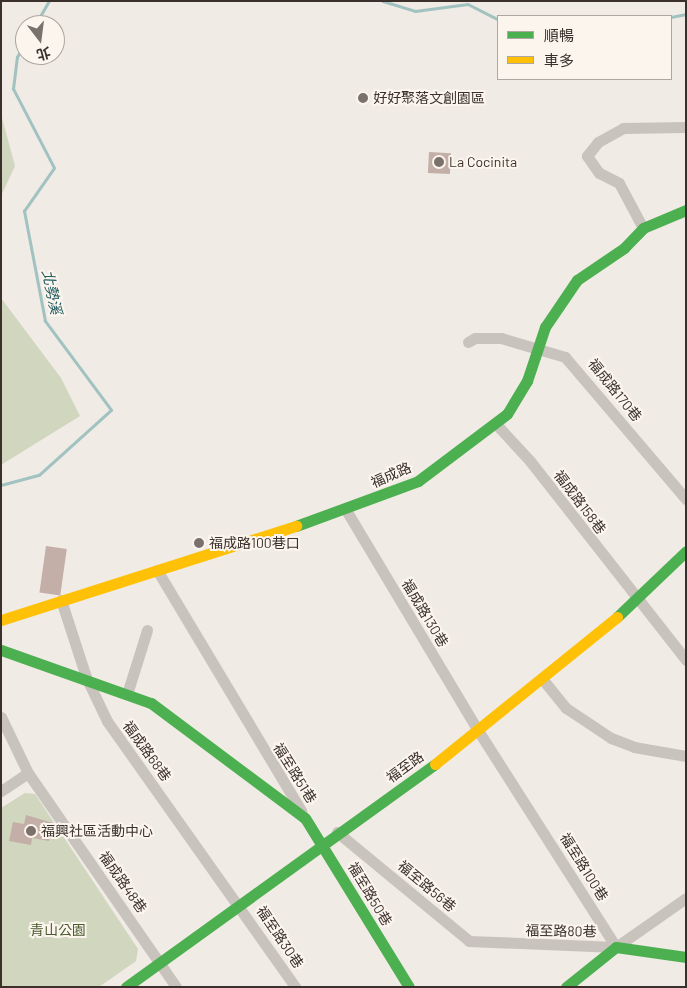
<!DOCTYPE html>
<html>
<head>
<meta charset="utf-8">
<style>
	body { margin:0 }
	#map { position:relative; width:687px; height:988px; overflow:hidden; background:#f0ebe5; font-family:Barlow,"Noto Sans TC",sans-serif }
	div>[style] { position:absolute }
	[style*='--x'] { left:calc(var(--x)*1px); top:calc(var(--y)*1px); width:calc(var(--w)*1px); rotate:calc(var(--a)*1deg) }
	.green>* { inset:0; background:#d1d6bf }
	.stream>* { height:2.5px; margin:-1.25px; padding:0 1.25px; transform-origin:1.25px; border-radius:1.25px; background:#a1c2c1 }
	.building>* { inset:0; background:#c3afa7; transform-origin:0 0 }
	.street>* { height:11px; margin:-5.5px; padding:0 5.5px; transform-origin:5.5px; border-radius:5.5px; background:#c9c3be }
	.fast>* { height:11px; margin:-5.5px; padding:0 5.5px; transform-origin:5.5px; border-radius:5.5px; background:#4caf50 }
	.slow>* { height:11px; margin:-5.5px; padding:0 5.5px; transform-origin:5.5px; border-radius:5.5px; background:#ffc107 }
	.dots>* { width:14px; height:14px; translate:-50% -50%; box-sizing:border-box; border:2px solid #fbf5ee; border-radius:50% }
	span { translate:-50% -50%; white-space:nowrap; text-align:center; line-height:1.15; -webkit-text-stroke:4px #fbf5ee; paint-order:stroke }
	.poi-label { font-size:14px; color:#3b302b }
	.left { translate:0 -50%; text-align:left }
	.street-label { font-size:14px; color:#3b302b }
	.park-label { font-size:14px; color:#4a5a2e }
	.water-label { font-size:15px; color:#1f5a5e; font-style:italic }
	.frame { position:absolute; inset:0; border:2px solid #3b302b; pointer-events:none }
	.legend { position:absolute; left:497px; top:15px; width:175px; height:65px; box-sizing:border-box; background:#fbf5ee; border:1px solid #aea6a0; margin:0; padding:6px 9px; list-style:none; font-size:15px; color:#3b302b }
	.legend li { display:flex; align-items:center; gap:10px; height:25px }
	.legend b { width:25px; border:1px solid #aea6a0 }
	.north { position:absolute; left:15px; top:15px; width:50px; height:50px; box-sizing:border-box; background:#fbf5ee; border:1px solid #aea6a0; border-radius:50%; rotate:165deg; font-size:14px; font-weight:700; line-height:20px; text-align:center; color:#3b302b }
	.north::after { content:''; display:block; margin:auto; width:18px; height:22px; background:#7a716c; clip-path:polygon(50% 0,100% 100%,50% 72%,0 100%) }
</style>
</head>
<body>
<div id="map">
	<div class="green">
		<i style="clip-path:polygon(1px 114px,15px 166px,1px 196px)"></i>
		<i style="clip-path:polygon(1px 298px,61px 378px,80px 416px,1px 465px)"></i>
		<i style="clip-path:polygon(25px 793px,35px 794px,138px 949px,136px 961px,99px 987px,1px 987px,1px 808px)"></i>
	</div>
	<div class="stream">
		<i style="--x:383;--y:1;--w:34;--a:17"></i>
		<i style="--x:415;--y:11;--w:53;--a:-7.5"></i>
		<i style="--x:468;--y:4;--w:34;--a:27"></i>
		<i style="--x:671;--y:17;--w:15;--a:-11"></i>
		<i style="--x:35;--y:25;--w:28;--a:-60"></i>
		<i style="--x:1;--y:485;--w:39;--a:-15"></i>
		<i style="--x:39;--y:475;--w:97;--a:-42.1"></i>
		<i style="--x:111;--y:410;--w:111;--a:-126.6"></i>
		<i style="--x:45;--y:321;--w:112;--a:-100.8"></i>
		<i style="--x:24;--y:211;--w:52;--a:-55.1"></i>
		<i style="--x:54;--y:168;--w:89;--a:-117.4"></i>
		<i style="--x:13;--y:89;--w:32;--a:-83"></i>
		<i style="--x:17;--y:57;--w:16;--a:-60"></i>
	</div>
	<div class="building">
		<i style="left:429px;top:152px;width:22px;height:21px;rotate:3deg"></i>
		<i style="left:46px;top:546px;width:21px;height:47px;rotate:8deg"></i>
		<i style="clip-path:polygon(26px 815px,53px 823px,49px 841px,32px 838px,31px 845px,9px 841px,13px 822px,24px 824px)"></i>
	</div>
	<div class="street">
		<i style="--x:643;--y:228;--w:51;--a:-118.1"></i>
		<i style="--x:619;--y:183;--w:22;--a:-153"></i>
		<i style="--x:599;--y:173;--w:21;--a:-125"></i>
		<i style="--x:587;--y:156;--w:18;--a:-52"></i>
		<i style="--x:598;--y:142;--w:29;--a:-29"></i>
		<i style="--x:623;--y:128;--w:63;--a:-0.9"></i>
		<i style="--x:468;--y:342;--w:8;--a:-30"></i>
		<i style="--x:475;--y:338;--w:26;--a:0"></i>
		<i style="--x:501;--y:338;--w:67;--a:16.5"></i>
		<i style="--x:565;--y:357;--w:187;--a:49.6"></i>
		<i style="--x:496;--y:424;--w:50;--a:47.4"></i>
		<i style="--x:530;--y:461;--w:253;--a:51.9"></i>
		<i style="--x:346;--y:510;--w:259;--a:59.1"></i>
		<i style="--x:479;--y:732;--w:255;--a:57.5"></i>
		<i style="--x:157;--y:570;--w:281;--a:59.1"></i>
		<i style="--x:61;--y:600;--w:81;--a:72"></i>
		<i style="--x:86;--y:677;--w:49;--a:64.5"></i>
		<i style="--x:107;--y:721;--w:326;--a:54.7"></i>
		<i style="--x:544;--y:681;--w:35;--a:51"></i>
		<i style="--x:566;--y:708;--w:54;--a:33.7"></i>
		<i style="--x:611;--y:738;--w:25;--a:21"></i>
		<i style="--x:634;--y:747;--w:53;--a:9.8"></i>
		<i style="--x:127;--y:694;--w:67;--a:-72.6"></i>
		<i style="--x:1;--y:717;--w:62;--a:64.3"></i>
		<i style="--x:28;--y:773;--w:260;--a:55.3"></i>
		<i style="--x:1;--y:791;--w:32;--a:-34"></i>
		<i style="--x:337;--y:832;--w:171;--a:39.5"></i>
		<i style="--x:469;--y:941;--w:147;--a:2.3"></i>
		<i style="--x:616;--y:947;--w:85;--a:-35"></i>
	</div>
	<div class="fast">
		<i style="--x:296;--y:526;--w:130;--a:-20.2"></i>
		<i style="--x:418;--y:481;--w:111;--a:-37"></i>
		<i style="--x:507;--y:414;--w:39;--a:-59"></i>
		<i style="--x:527;--y:381;--w:57;--a:-71.6"></i>
		<i style="--x:545;--y:327;--w:57;--a:-55.8"></i>
		<i style="--x:577;--y:280;--w:57;--a:-34.2"></i>
		<i style="--x:624;--y:248;--w:28;--a:-46"></i>
		<i style="--x:643;--y:228;--w:47;--a:-22.7"></i>
		<i style="--x:617;--y:617;--w:95;--a:-43.7"></i>
		<i style="--x:1;--y:650;--w:159;--a:19.5"></i>
		<i style="--x:151;--y:703;--w:192;--a:36.8"></i>
		<i style="--x:305;--y:818;--w:198;--a:58.4"></i>
		<i style="--x:126;--y:987;--w:381;--a:-35.8"></i>
		<i style="--x:566;--y:987;--w:64;--a:-38.7"></i>
		<i style="--x:616;--y:947;--w:71;--a:8.1"></i>
	</div>
	<div class="slow">
		<i style="--x:1;--y:620;--w:310;--a:-17.7"></i>
		<i style="--x:435;--y:764;--w:234;--a:-38.9"></i>
	</div>
	<div class="dots">
		<i style="left:363px;top:98px;background:#7a716c"></i>
		<i style="left:439px;top:162px;background:#7a716c"></i>
		<i style="left:199px;top:543px;background:#7a716c"></i>
		<i style="left:31px;top:831px;background:#7a716c"></i>
	</div>
	<div class="poi-label">
		<span class="left" style="left:373px;top:98px">好好聚落文創園區</span>
		<span class="left" style="left:449px;top:162px">La Cocinita</span>
		<span class="left" style="left:209px;top:543px">福成路100巷口</span>
		<span class="left" style="left:41px;top:831px">福興社區活動中心</span>
	</div>
	<div class="street-label">
		<span style="left:615px;top:390px;rotate:51deg">福成路170巷</span>
		<span style="left:391px;top:475px;rotate:-24deg">福成路</span>
		<span style="left:580px;top:502px;rotate:53deg">福成路158巷</span>
		<span style="left:425px;top:613px;rotate:59deg">福成路130巷</span>
		<span style="left:147px;top:751px;rotate:54deg">福成路68巷</span>
		<span style="left:405px;top:767px;rotate:-36deg">福至路</span>
		<span style="left:295px;top:773px;rotate:58deg">福至路51巷</span>
		<span style="left:584px;top:867px;rotate:58deg">福至路100巷</span>
		<span style="left:123px;top:882px;rotate:55deg">福成路48巷</span>
		<span style="left:427px;top:886px;rotate:40deg">福至路56巷</span>
		<span style="left:370px;top:894px;rotate:59deg">福至路50巷</span>
		<span style="left:561px;top:931px;rotate:1deg">福至路80巷</span>
		<span style="left:280px;top:937px;rotate:56deg">福至路30巷</span>
	</div>
	<div class="park-label">
		<span style="left:58px;top:930px">青山公園</span>
	</div>
	<div class="water-label">
		<span style="left:52px;top:292px;rotate:78deg">北勢溪</span>
	</div>
	<div class="frame"></div>
	<ul class="legend">
	<li><b style="height:6px;background:#4caf50"></b>順暢</li>
	<li><b style="height:6px;background:#ffc107"></b>車多</li>
	</ul>
	<div class="north">北</div>
</div>
</body>
</html>
